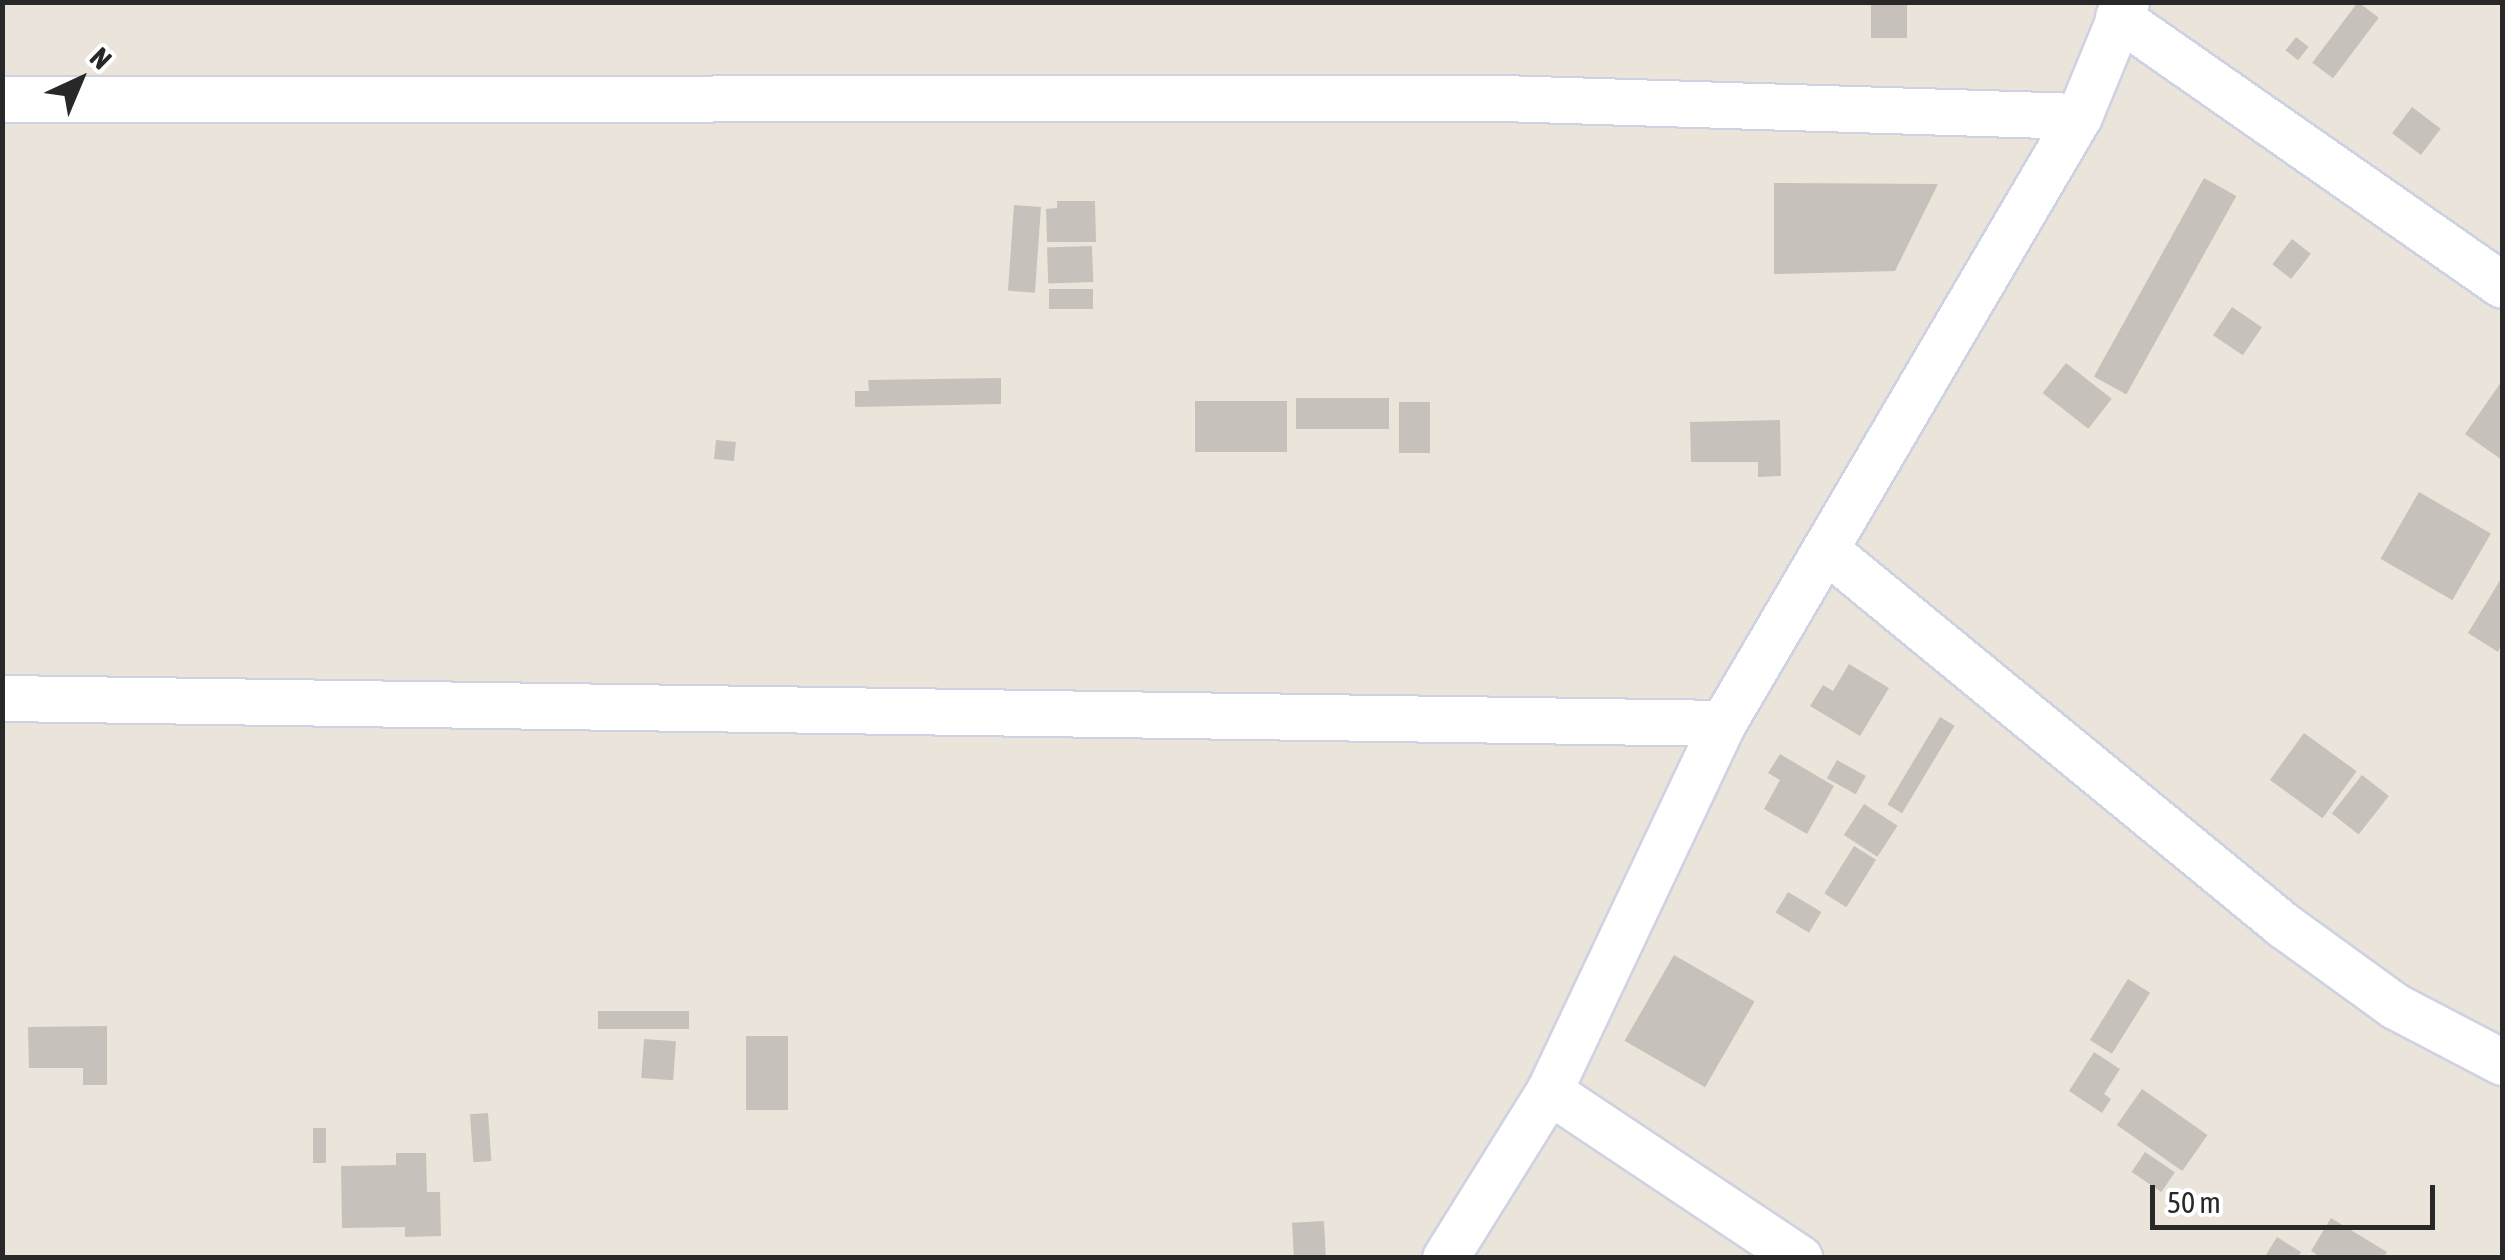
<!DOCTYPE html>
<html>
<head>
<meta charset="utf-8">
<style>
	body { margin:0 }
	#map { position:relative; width:2505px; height:1260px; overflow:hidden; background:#ebe4da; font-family:"Asap Condensed",sans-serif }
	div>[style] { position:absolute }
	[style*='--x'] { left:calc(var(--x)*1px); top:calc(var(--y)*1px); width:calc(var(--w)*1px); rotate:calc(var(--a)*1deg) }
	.building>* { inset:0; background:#c6c1ba; transform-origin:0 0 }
	.roads { filter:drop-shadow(2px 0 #cfd2e2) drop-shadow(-2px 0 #cfd2e2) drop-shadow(0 2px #cfd2e2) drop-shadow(0 -2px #cfd2e2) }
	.minor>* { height:45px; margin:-22.5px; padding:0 22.5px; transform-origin:22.5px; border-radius:22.5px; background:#fff }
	span { translate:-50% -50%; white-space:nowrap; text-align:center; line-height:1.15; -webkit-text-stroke:8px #fff; paint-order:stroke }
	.frame { position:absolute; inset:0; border:5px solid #282828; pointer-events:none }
	.north { position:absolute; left:30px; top:30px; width:100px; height:100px; -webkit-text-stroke:8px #fff; paint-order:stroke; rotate:44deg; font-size:28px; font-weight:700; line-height:40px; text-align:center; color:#282828 }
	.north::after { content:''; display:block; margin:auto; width:35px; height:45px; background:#282828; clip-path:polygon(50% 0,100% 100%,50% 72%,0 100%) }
	.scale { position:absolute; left:2150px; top:1185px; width:285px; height:45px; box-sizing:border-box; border:5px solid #282828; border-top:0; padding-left:12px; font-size:30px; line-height:35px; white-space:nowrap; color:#282828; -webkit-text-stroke:8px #fff; paint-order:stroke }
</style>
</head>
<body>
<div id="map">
	<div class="building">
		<i style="left:1871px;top:2px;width:36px;height:36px"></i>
		<i style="left:2358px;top:2px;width:26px;height:76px;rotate:37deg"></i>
		<i style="left:2296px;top:37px;width:16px;height:17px;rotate:38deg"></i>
		<i style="left:2412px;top:107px;width:36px;height:33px;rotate:37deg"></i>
		<i style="left:2204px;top:178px;width:37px;height:227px;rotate:29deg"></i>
		<i style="clip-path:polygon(1774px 183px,1938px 184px,1895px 271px,1774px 274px)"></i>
		<i style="clip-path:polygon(1057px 201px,1095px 201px,1096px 242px,1047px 242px,1046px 209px,1057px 208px)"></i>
		<i style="left:1014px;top:205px;width:27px;height:86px;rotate:4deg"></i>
		<i style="left:2292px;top:239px;width:24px;height:32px;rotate:38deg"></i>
		<i style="left:1092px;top:246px;width:36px;height:45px;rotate:88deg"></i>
		<i style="left:1049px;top:289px;width:44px;height:20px"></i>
		<i style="left:2232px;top:307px;width:36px;height:34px;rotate:34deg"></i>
		<i style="left:2066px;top:363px;width:58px;height:38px;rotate:38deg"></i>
		<i style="clip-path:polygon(1001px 378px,1001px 404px,855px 407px,855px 391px,869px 391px,868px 380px)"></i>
		<i style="clip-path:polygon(2502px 381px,2502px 460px,2465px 434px)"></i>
		<i style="left:1296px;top:398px;width:93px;height:31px"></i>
		<i style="left:1195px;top:401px;width:92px;height:51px"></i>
		<i style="left:1399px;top:402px;width:31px;height:51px"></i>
		<i style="clip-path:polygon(1780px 420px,1781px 476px,1758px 477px,1758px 462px,1691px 462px,1690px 422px)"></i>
		<i style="left:716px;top:440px;width:20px;height:19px;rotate:6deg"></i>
		<i style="left:2419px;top:492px;width:83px;height:77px;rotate:30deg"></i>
		<i style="clip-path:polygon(2502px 577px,2502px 643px,2498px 652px,2468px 633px)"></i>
		<i style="clip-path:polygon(1849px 664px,1889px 688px,1860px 736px,1810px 706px,1823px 685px,1833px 691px)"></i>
		<i style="left:1940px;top:717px;width:17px;height:102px;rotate:31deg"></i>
		<i style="left:2304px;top:733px;width:65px;height:58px;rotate:36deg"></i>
		<i style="clip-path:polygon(1780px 754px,1834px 786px,1807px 834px,1764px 809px,1780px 780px,1768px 773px)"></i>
		<i style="left:1837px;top:760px;width:33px;height:21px;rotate:29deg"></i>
		<i style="left:2362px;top:775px;width:34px;height:49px;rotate:38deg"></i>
		<i style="left:1864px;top:804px;width:40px;height:37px;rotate:33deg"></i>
		<i style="left:1854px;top:846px;width:26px;height:56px;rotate:32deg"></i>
		<i style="left:1788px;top:892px;width:39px;height:24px;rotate:31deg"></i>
		<i style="left:1674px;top:955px;width:93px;height:99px;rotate:30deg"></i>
		<i style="left:2128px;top:979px;width:26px;height:72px;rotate:32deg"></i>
		<i style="left:689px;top:1011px;width:18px;height:91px;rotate:90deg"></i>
		<i style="clip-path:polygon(107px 1026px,107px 1085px,83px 1085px,83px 1068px,29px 1068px,28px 1027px)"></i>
		<i style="left:746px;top:1036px;width:42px;height:74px"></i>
		<i style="left:644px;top:1039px;width:32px;height:39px;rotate:4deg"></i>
		<i style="clip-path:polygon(2094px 1052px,2120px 1069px,2104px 1094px,2111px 1099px,2102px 1113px,2069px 1091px)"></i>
		<i style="left:2142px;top:1089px;width:80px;height:44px;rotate:35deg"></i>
		<i style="left:488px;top:1113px;width:48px;height:18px;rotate:86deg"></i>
		<i style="left:326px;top:1128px;width:35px;height:13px;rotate:90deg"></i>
		<i style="left:2145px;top:1152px;width:36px;height:24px;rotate:34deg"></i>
		<i style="clip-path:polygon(396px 1153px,426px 1153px,427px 1192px,440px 1192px,441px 1236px,405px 1237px,405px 1227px,342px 1228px,341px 1166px,396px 1165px)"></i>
		<i style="clip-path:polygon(2331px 1218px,2387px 1252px,2383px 1258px,2322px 1258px,2311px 1251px)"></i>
		<i style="left:1324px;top:1221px;width:37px;height:32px;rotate:87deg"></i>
		<i style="clip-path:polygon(2277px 1237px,2301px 1252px,2298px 1258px,2264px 1258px)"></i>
	</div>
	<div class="roads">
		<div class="minor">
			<i style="--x:2118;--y:17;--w:468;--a:34.9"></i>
			<i style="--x:2;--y:99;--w:1500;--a:-0.04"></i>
			<i style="--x:1502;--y:98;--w:577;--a:1.79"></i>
			<i style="--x:1825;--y:549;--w:593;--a:39.38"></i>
			<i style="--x:2283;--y:925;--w:138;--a:35.9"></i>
			<i style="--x:2395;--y:1006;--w:121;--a:27.6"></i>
			<i style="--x:2;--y:698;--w:1721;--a:0.83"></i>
			<i style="--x:1549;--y:1091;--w:301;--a:33.7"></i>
			<i style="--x:1445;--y:1258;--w:197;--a:-58.1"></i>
			<i style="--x:1549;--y:1091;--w:407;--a:-64.7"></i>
			<i style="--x:1723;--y:723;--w:704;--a:-59.61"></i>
			<i style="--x:2079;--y:116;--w:123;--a:-67.6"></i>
		</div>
	</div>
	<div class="frame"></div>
	<div class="north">N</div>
	<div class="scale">50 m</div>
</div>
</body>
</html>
